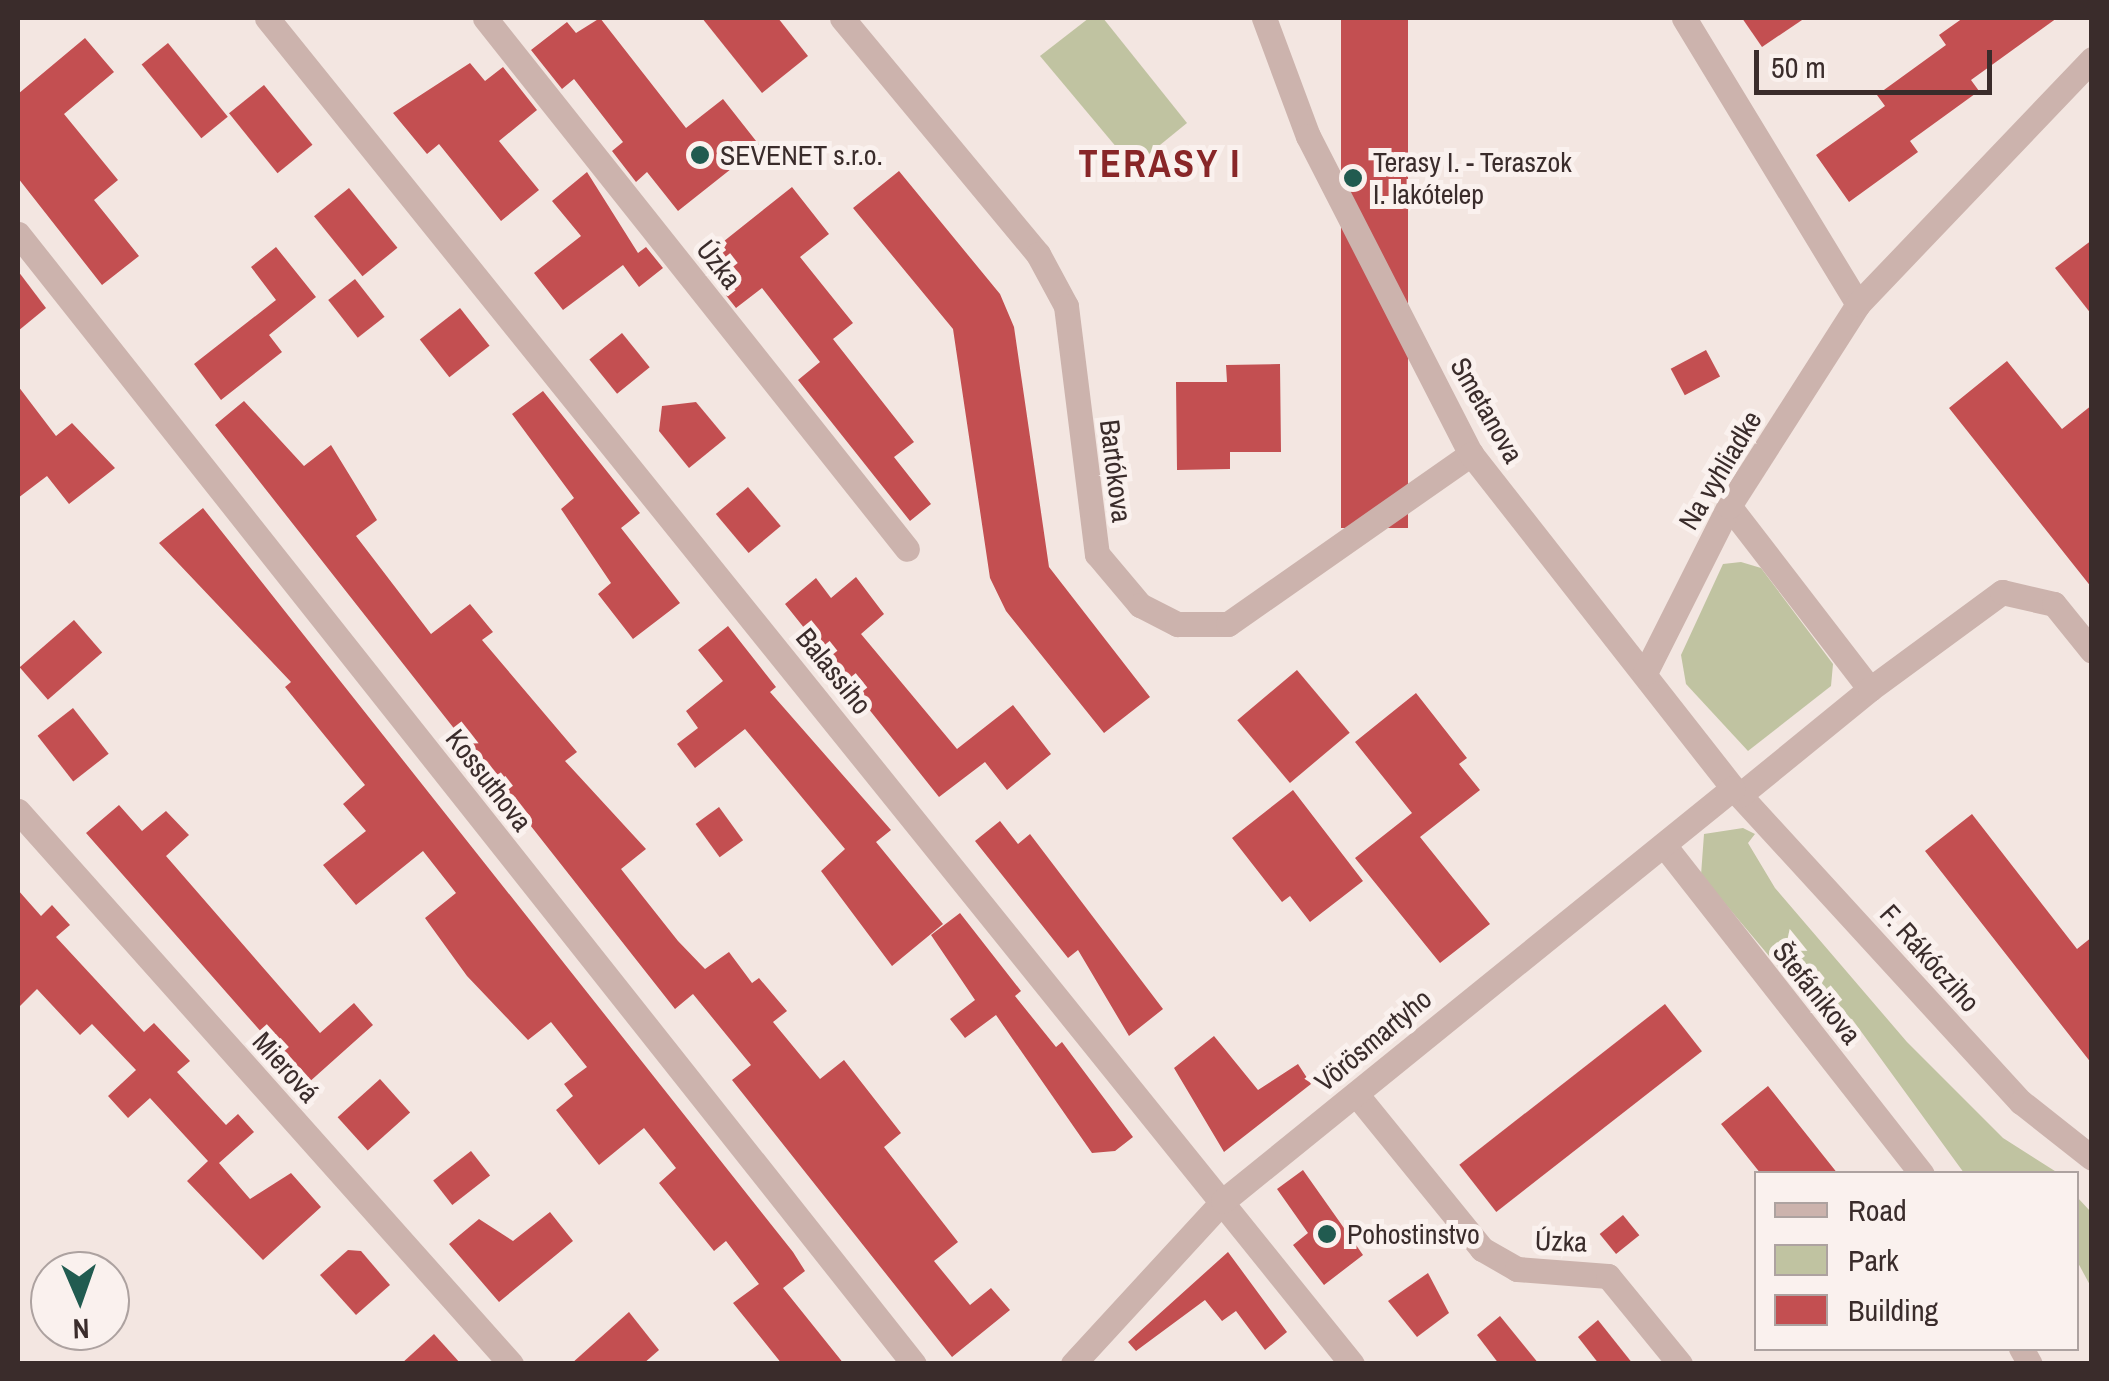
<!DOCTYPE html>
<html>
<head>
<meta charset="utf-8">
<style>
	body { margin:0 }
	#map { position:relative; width:2109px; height:1381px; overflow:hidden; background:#f3e6e1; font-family:"Archivo Narrow",sans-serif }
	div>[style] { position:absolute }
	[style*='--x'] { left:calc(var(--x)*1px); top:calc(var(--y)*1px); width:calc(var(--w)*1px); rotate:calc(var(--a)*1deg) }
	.green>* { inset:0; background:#c0c3a1 }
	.building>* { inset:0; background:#c34f51; transform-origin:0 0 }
	.minor>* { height:25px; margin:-12.5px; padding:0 12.5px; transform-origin:12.5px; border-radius:12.5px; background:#ccb3ad }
	.dots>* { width:28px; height:28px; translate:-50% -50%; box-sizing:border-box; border:5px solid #faf1ee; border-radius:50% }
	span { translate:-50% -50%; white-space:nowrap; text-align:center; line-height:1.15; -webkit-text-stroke:10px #faf1ee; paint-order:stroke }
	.poi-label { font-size:28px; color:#3a2c2b }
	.left { translate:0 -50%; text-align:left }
	.street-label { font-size:28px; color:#3a2c2b }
	.district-label { font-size:38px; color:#882628; font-weight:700; letter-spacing:2.5px }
	.frame { position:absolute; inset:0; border:20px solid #3a2c2b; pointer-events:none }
	.legend { position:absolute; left:1754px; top:1171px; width:325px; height:180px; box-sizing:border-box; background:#faf1ee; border:2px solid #ada2a0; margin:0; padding:12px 18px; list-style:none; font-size:30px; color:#3a2c2b }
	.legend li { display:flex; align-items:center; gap:20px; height:50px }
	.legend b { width:50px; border:2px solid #ada2a0 }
	.north { position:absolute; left:30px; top:1251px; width:100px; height:100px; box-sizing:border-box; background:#faf1ee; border:2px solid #ada2a0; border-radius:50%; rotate:178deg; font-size:28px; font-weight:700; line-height:40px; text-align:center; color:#3a2c2b }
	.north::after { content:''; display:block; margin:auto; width:35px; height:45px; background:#215b50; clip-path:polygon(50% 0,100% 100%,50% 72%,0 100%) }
	.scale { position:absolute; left:1754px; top:50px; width:238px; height:45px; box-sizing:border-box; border:5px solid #3a2c2b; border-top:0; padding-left:12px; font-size:30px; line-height:35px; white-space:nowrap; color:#3a2c2b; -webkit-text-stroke:8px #faf1ee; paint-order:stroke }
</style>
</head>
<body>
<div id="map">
	<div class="green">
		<i style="clip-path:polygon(1089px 18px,1103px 18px,1187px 123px,1133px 167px,1040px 56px)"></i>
		<i style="clip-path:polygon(1741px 562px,1761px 568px,1833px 664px,1831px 686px,1748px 751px,1686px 684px,1681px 655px,1723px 564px)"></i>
		<i style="clip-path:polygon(1743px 828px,1755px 834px,1748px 843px,1775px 888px,1907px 1042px,2003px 1138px,2058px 1173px,1964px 1173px,1852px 1019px,1817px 1013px,1701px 875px,1704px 834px)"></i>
		<i style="clip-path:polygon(2076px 1196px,2091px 1212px,2091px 1287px,2077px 1261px)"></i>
	</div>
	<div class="building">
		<i style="clip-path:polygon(600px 18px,686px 128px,723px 99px,760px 146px,678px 211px,647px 172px,636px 182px,612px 151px,623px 142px,574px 79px,562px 89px,531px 50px,567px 22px,576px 33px)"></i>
		<i style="clip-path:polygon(702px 18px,778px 18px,808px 56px,762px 93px)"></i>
		<i style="left:1341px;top:18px;width:67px;height:510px"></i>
		<i style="clip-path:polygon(1742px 18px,1805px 18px,1762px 47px)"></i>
		<i style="clip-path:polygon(1963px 18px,2057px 18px,1971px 80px,1979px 91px,1910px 141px,1918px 152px,1849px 202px,1816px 155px,1885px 106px,1877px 95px,1946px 45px,1939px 35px)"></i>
		<i style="clip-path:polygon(85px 38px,114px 72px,64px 114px,118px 180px,94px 200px,139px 256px,102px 285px,18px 178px,18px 94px)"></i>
		<i style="left:168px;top:43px;width:95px;height:34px;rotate:51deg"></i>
		<i style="clip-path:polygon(470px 63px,485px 81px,503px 67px,537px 110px,499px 141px,539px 190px,501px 221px,439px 144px,427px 154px,393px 113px)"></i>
		<i style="left:264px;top:85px;width:77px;height:45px;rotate:51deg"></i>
		<i style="clip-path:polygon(899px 171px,1000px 294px,1014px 327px,1049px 567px,1150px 697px,1104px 733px,1006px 611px,990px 578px,953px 329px,853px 208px)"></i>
		<i style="clip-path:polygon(587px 172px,638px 253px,646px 247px,663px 268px,639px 287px,623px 265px,563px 310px,534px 273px,581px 236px,552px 201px)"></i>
		<i style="clip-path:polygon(792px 187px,829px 234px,800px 257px,853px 323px,833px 339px,914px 442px,894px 457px,931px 504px,910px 521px,798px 380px,820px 362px,762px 288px,736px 308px,699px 261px)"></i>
		<i style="left:349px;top:188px;width:77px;height:45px;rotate:51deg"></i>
		<i style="clip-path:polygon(2092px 240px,2092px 315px,2055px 268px)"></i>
		<i style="clip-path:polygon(276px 247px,316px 297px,269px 335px,282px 352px,221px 400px,194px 364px,276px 300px,251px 267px)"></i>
		<i style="clip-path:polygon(18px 271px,46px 308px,18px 331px)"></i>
		<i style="left:355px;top:279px;width:48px;height:34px;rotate:52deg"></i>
		<i style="left:460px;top:308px;width:48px;height:51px;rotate:52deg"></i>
		<i style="left:622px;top:333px;width:44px;height:42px;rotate:51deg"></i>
		<i style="left:1706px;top:350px;width:30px;height:40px;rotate:62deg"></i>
		<i style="clip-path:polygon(2007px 361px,2062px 429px,2092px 405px,2092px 588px,1949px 408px)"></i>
		<i style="clip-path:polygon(1280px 364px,1281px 452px,1230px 452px,1230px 469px,1177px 470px,1176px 382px,1227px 382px,1226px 365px)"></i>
		<i style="clip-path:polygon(18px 386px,56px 436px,72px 423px,115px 468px,69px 504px,47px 476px,18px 498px)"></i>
		<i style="clip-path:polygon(543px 391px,640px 513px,621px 528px,680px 603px,633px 639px,598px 594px,611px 583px,561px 509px,574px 498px,512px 414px)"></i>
		<i style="clip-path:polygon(244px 401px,304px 466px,331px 445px,377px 520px,356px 536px,431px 634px,470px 604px,493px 632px,482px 640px,577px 752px,565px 761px,646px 849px,621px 869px,678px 941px,705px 969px,729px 952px,752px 983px,759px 978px,787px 1011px,773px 1022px,820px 1079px,844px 1060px,901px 1133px,884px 1147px,958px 1242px,934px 1261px,970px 1305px,991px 1288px,1010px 1310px,952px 1357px,732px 1080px,751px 1065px,693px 994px,675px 1009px,215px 425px)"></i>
		<i style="clip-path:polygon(696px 402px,726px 438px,689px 468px,659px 431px,662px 406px)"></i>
		<i style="left:748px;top:487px;width:51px;height:42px;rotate:50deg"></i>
		<i style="clip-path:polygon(203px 508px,793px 1252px,805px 1271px,783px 1288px,844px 1364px,782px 1364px,733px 1303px,759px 1284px,726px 1241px,714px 1251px,659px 1183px,676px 1168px,644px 1128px,599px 1165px,556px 1110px,573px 1096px,564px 1084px,587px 1067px,551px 1022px,528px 1040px,467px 976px,425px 918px,456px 893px,423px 851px,356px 905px,323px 865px,366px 831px,343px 804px,365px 785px,285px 687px,291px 682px,159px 543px)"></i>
		<i style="clip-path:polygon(856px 577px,884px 614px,861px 634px,957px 749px,1013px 705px,1051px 754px,1007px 790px,985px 762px,939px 797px,785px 604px,816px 578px,831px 598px)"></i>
		<i style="left:74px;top:620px;width:43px;height:72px;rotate:49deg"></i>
		<i style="clip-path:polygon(728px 626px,776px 687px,770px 692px,891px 830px,876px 842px,943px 924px,892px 966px,821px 871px,845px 849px,745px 729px,695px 768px,677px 744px,698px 728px,686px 711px,723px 681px,698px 650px)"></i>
		<i style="left:1297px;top:670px;width:82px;height:78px;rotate:50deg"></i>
		<i style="clip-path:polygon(1416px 693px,1467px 758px,1459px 764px,1480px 790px,1420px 837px,1490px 924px,1440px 963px,1355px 858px,1412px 813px,1355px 742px)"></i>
		<i style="left:73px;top:708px;width:58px;height:45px;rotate:52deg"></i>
		<i style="clip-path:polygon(1293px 790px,1363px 881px,1310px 922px,1290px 896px,1282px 902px,1232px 838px)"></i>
		<i style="clip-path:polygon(119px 805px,142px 831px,166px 811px,189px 835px,166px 856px,320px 1033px,354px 1003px,373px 1025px,307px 1084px,86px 833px)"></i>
		<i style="left:719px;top:807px;width:41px;height:29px;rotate:54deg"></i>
		<i style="clip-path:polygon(1972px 814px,2077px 949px,2092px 937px,2092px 1064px,1925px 851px)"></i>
		<i style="clip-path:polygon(1000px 821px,1018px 844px,1030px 834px,1163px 1009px,1129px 1036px,1078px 950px,1068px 958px,975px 841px)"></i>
		<i style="clip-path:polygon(18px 890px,41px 916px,52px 905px,70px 925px,56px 937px,144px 1032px,154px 1023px,190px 1061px,177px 1072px,226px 1125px,238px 1114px,254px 1132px,219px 1163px,250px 1199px,291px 1173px,321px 1207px,263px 1260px,187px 1181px,208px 1161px,150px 1098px,128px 1118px,108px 1096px,136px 1070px,92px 1024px,80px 1035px,37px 989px,18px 1008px)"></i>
		<i style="clip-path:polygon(960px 913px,1021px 991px,1015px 996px,1056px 1047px,1062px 1042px,1133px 1137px,1115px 1151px,1092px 1153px,996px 1015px,965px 1038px,950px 1019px,975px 1000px,931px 935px)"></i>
		<i style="left:1665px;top:1004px;width:60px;height:261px;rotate:52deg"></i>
		<i style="clip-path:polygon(1214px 1036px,1258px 1090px,1298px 1064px,1311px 1084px,1224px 1152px,1174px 1068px)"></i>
		<i style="left:380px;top:1079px;width:45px;height:57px;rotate:48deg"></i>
		<i style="clip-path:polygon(1768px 1086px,1795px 1120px,1838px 1174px,1761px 1174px,1721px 1124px)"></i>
		<i style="left:471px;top:1151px;width:31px;height:48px;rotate:52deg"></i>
		<i style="clip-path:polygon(1303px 1170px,1363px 1255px,1324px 1285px,1293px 1245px,1308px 1233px,1277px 1189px)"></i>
		<i style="clip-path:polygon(550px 1212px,573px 1241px,499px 1302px,449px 1244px,479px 1219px,513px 1241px)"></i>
		<i style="left:1623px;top:1215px;width:26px;height:30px;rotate:51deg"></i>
		<i style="clip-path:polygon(348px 1250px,361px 1251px,390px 1285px,356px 1315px,320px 1275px)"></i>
		<i style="clip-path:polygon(1228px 1252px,1287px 1332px,1265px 1350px,1236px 1311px,1222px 1321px,1205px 1300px,1136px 1351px,1128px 1342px)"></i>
		<i style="clip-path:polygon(1428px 1273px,1449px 1313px,1417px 1337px,1388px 1301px)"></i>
		<i style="clip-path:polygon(629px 1312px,659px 1350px,643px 1364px,571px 1364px)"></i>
		<i style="clip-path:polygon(1500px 1316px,1539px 1364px,1499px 1364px,1477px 1335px)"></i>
		<i style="clip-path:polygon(1598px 1320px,1633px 1364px,1599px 1364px,1578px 1337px)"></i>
		<i style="clip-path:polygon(434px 1334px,461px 1364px,401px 1364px)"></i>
	</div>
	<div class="minor">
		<i style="--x:267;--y:18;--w:1729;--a:51.13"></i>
		<i style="--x:485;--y:18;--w:678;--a:51.52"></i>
		<i style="--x:842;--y:18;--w:307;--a:50.3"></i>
		<i style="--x:1038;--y:254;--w:59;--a:61.7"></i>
		<i style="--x:1066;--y:306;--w:250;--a:82.9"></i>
		<i style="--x:1097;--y:554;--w:67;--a:49.9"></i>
		<i style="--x:1140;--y:605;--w:42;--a:27.2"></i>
		<i style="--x:1177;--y:624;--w:51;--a:0"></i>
		<i style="--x:1228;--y:624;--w:297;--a:-35"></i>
		<i style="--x:1264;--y:18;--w:126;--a:69.6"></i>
		<i style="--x:1308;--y:136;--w:357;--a:62.9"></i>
		<i style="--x:1471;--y:454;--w:424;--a:51.9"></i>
		<i style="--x:1733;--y:788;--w:426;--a:47.5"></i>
		<i style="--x:2021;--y:1102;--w:90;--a:38.3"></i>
		<i style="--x:1684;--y:18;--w:335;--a:58.7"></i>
		<i style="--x:18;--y:234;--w:1442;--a:51.59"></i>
		<i style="--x:1729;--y:506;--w:231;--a:52.4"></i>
		<i style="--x:1870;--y:689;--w:168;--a:140.8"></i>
		<i style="--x:1645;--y:673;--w:187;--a:-63.3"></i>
		<i style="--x:1729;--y:506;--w:240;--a:-57.4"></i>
		<i style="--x:1858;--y:304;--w:339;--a:-46.3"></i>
		<i style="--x:1870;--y:689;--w:164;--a:-36.3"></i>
		<i style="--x:2002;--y:592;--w:53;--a:13"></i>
		<i style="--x:2054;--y:604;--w:60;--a:51"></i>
		<i style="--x:18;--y:811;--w:741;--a:48.28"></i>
		<i style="--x:1667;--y:849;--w:413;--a:51.9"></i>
		<i style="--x:1356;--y:1094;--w:200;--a:50.9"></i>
		<i style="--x:1482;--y:1249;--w:40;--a:29.7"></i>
		<i style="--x:1517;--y:1269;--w:91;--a:4.4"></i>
		<i style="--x:1608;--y:1276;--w:114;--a:50.7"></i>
		<i style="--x:2021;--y:1348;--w:18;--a:61"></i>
		<i style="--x:1073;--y:1364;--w:222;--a:-47.4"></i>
		<i style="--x:1223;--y:1201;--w:656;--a:-39"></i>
	</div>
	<div class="dots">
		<i style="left:700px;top:155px;background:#215b50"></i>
		<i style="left:1353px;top:178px;background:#215b50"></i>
		<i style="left:1327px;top:1234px;background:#215b50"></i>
	</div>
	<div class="poi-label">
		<span class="left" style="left:720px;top:155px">SEVENET s.r.o.</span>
		<span class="left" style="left:1373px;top:178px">Terasy I. - Teraszok<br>I. lakótelep</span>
		<span class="left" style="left:1347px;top:1234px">Pohostinstvo</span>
	</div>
	<div class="street-label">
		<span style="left:719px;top:264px;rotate:52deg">Úzka</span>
		<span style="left:1487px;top:410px;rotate:60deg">Smetanova</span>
		<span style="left:1720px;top:470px;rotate:-59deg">Na vyhliadke</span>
		<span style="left:1116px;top:471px;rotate:83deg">Bartókova</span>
		<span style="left:834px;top:671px;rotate:51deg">Balassiho</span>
		<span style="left:489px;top:780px;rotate:52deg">Kossuthova</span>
		<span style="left:1930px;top:958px;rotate:48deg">F. Rákócziho</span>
		<span style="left:1817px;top:993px;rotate:51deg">Štefánikova</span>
		<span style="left:1373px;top:1040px;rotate:-40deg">Vörösmartyho</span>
		<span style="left:286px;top:1067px;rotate:48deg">Mierová</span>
		<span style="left:1561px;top:1241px;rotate:2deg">Úzka</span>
	</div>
	<div class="district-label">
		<span style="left:1160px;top:164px">TERASY I</span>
	</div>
	<div class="frame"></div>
	<ul class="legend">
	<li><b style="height:12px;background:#ccb3ad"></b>Road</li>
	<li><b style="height:28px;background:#c0c3a1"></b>Park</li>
	<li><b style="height:28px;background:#c34f51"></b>Building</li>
	</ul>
	<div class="north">N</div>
	<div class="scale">50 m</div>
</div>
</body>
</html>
